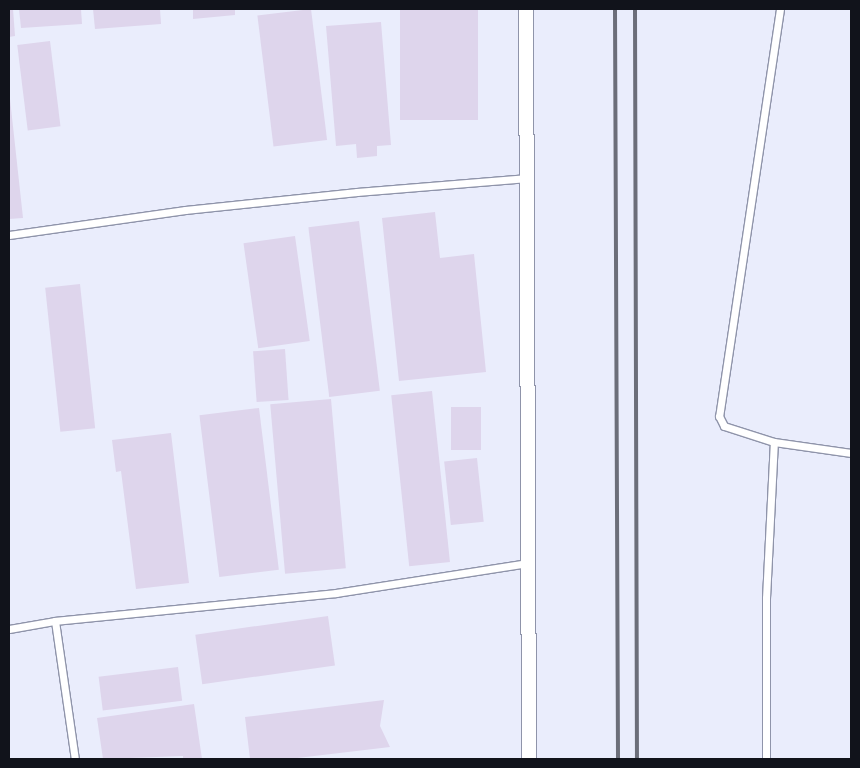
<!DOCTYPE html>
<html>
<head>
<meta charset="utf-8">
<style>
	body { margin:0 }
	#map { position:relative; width:860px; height:768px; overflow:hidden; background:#eaedfc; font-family:"Exo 2",sans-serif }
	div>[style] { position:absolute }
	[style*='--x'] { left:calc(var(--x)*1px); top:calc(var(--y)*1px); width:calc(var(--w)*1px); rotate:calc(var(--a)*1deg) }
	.building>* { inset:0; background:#ded5ec; transform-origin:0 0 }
	.roads { filter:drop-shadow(1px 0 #8f94aa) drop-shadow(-1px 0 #8f94aa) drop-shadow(0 1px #8f94aa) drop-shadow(0 -1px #8f94aa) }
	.service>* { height:7px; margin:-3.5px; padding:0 3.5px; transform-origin:3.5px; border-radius:3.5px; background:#fff }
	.minor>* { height:14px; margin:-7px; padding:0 7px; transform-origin:7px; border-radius:7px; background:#fff }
	.rail>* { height:4px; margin:-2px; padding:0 2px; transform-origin:2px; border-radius:2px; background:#6c6e79 }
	span { translate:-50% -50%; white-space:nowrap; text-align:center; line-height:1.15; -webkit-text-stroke:4.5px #fff; paint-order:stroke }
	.frame { position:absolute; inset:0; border:10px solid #11131b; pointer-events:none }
</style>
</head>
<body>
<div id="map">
	<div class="building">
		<i style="clip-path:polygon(9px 9px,13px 9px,15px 36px,9px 37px)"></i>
		<i style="clip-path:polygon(19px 9px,81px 9px,82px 24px,21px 28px)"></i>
		<i style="clip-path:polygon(93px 9px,160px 9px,161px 24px,95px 29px)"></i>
		<i style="clip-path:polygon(193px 9px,235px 9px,235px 15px,193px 19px)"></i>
		<i style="left:311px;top:9px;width:132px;height:54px;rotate:83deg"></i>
		<i style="left:400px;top:9px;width:78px;height:111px"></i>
		<i style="clip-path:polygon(381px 22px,391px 145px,377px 146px,377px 156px,357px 158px,356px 144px,336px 146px,326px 26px)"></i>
		<i style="left:50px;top:41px;width:86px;height:33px;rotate:83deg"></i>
		<i style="clip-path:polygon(9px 90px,23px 218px,9px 219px)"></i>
		<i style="clip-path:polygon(435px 212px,440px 258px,474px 254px,486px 372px,399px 381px,382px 218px)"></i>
		<i style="left:359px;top:221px;width:171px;height:51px;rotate:83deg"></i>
		<i style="left:295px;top:236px;width:106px;height:52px;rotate:82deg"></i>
		<i style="left:80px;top:284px;width:145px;height:35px;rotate:84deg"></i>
		<i style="left:285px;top:349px;width:51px;height:32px;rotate:86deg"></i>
		<i style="left:432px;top:391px;width:172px;height:41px;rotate:84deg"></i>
		<i style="left:331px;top:399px;width:170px;height:61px;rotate:85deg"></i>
		<i style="left:451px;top:407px;width:30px;height:43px"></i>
		<i style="left:259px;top:408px;width:163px;height:60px;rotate:83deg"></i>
		<i style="clip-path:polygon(171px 433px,189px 583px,136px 589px,121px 471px,116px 472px,112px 440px)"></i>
		<i style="left:477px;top:458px;width:64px;height:33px;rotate:84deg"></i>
		<i style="left:328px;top:616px;width:50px;height:134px;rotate:82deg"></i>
		<i style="left:178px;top:667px;width:34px;height:80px;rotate:83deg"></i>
		<i style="clip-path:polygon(384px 700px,380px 726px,390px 747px,289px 759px,250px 759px,245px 717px)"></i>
		<i style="clip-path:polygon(194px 704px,202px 759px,183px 759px,183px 756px,103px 759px,97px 718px)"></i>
	</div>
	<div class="roads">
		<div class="service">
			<i style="--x:780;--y:9;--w:412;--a:98.5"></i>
			<i style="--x:719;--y:416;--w:11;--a:63"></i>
			<i style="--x:724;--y:426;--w:52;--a:17.7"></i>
			<i style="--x:774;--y:442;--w:78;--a:8.1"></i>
			<i style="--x:9;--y:235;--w:178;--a:-8.1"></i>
			<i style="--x:185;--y:210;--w:173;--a:-6"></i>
			<i style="--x:357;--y:192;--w:171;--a:-4.7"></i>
			<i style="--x:55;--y:621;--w:139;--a:81.8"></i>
			<i style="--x:9;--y:629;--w:47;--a:-9.9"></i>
			<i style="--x:55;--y:621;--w:282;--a:-5.7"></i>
			<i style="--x:336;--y:593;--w:194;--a:-8.9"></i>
			<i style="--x:766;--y:759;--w:161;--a:-90"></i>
			<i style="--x:766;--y:598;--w:156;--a:-87.1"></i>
		</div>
		<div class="minor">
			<i style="--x:526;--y:9;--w:750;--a:89.77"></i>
		</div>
	</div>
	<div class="rail">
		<i style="--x:615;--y:9;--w:750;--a:89.77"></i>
		<i style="--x:635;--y:9;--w:750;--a:89.85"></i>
	</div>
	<div class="frame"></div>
</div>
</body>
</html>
